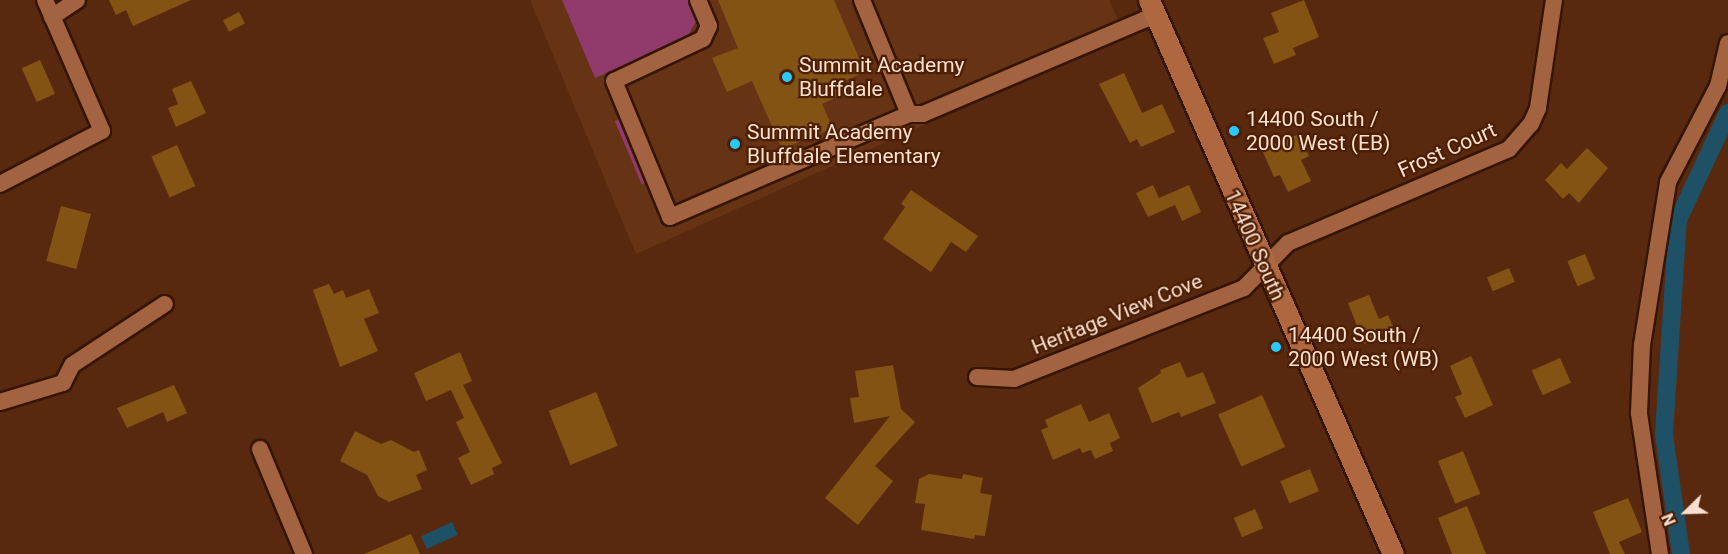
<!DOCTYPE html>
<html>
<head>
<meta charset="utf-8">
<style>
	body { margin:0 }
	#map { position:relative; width:1728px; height:554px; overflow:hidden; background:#58290e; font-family:Roboto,sans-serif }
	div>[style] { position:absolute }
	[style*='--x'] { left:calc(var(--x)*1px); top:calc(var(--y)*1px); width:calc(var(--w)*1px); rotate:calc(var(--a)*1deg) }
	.built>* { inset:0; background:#673315 }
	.green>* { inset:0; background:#913b6c; transform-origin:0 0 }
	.water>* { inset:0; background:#1e5166; transform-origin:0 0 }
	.canal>* { height:18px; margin:-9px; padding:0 9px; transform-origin:9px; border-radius:9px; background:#1e5166 }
	.building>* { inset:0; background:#835313; transform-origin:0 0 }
	.roads { filter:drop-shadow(2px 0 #351503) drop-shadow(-2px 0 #351503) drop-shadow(0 2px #351503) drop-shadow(0 -2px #351503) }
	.minor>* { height:16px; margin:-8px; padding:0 8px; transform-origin:8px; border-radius:8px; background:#a46340 }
	.major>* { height:21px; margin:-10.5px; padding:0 10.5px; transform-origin:10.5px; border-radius:10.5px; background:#af6740 }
	.dots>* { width:16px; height:16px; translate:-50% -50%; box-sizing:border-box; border:3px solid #4c1f02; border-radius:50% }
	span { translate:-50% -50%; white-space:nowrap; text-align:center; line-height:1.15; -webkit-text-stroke:4.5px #4c1f02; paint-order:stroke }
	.poi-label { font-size:21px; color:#fddfd0 }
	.left { translate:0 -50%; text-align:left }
	.street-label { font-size:21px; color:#fddfd0 }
	.north { position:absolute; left:1656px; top:482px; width:60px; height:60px; -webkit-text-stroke:4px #4c1f02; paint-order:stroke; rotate:247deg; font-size:16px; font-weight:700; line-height:24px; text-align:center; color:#fddfd0 }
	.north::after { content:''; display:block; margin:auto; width:21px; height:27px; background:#fddfd0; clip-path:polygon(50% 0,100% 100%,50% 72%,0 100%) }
</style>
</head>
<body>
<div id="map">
	<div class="built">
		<i style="clip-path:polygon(530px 0,1109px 0,1125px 35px,636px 254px)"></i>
	</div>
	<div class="green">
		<i style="clip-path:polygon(562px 0,691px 0,696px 21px,687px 38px,595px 78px)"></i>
		<i style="left:636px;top:112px;width:69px;height:23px;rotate:67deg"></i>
	</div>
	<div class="water">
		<i style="left:452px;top:522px;width:14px;height:34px;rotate:65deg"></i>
	</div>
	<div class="canal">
		<i style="--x:1681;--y:554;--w:121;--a:-98.1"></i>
		<i style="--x:1664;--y:434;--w:214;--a:-86.3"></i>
		<i style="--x:1678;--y:220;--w:118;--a:-65"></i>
	</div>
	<div class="building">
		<i style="clip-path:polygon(109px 0,191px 0,133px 26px,126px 10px,116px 15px)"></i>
		<i style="clip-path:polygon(718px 0,834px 0,865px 72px,842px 82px,846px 93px,822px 104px,833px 128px,782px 149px,752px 81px,727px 92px,712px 58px,738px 48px)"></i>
		<i style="clip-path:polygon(1304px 0,1319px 37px,1293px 48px,1296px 55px,1274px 64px,1263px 38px,1279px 32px,1271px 13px)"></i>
		<i style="left:239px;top:12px;width:13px;height:18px;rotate:63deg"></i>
		<i style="left:40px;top:60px;width:37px;height:20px;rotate:66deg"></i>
		<i style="clip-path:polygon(1124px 73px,1142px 113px,1162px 104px,1175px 132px,1141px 147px,1137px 139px,1130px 143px,1099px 84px)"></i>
		<i style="clip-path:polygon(191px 81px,206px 113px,176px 127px,168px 108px,178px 104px,172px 89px)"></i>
		<i style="clip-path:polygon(1299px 134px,1309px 156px,1301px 160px,1311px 181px,1288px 192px,1280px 175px,1274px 177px,1262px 150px)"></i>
		<i style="left:177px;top:145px;width:45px;height:28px;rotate:66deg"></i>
		<i style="clip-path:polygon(1587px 148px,1608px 168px,1579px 203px,1569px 193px,1563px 199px,1545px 180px,1561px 163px,1567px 169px)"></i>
		<i style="clip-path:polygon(1153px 185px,1159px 198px,1189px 185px,1201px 212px,1182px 221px,1175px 205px,1148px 217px,1136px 193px)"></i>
		<i style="clip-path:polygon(911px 190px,978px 236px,966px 252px,951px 242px,931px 272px,883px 239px,905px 207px,901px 204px)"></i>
		<i style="left:61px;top:206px;width:31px;height:57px;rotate:15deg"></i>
		<i style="left:1585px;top:254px;width:27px;height:19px;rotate:68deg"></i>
		<i style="left:1509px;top:268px;width:15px;height:24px;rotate:67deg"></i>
		<i style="clip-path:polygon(329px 284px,334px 294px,343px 290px,346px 298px,369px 289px,379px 313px,364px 319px,378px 351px,340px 367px,313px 290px)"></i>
		<i style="clip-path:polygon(1369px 295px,1379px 319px,1388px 315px,1395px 331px,1364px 344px,1348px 303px)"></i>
		<i style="clip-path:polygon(460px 352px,472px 381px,463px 385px,502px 463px,492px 468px,494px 474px,471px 485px,458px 458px,470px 452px,456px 422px,464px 418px,451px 390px,426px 401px,414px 373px)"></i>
		<i style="clip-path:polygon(1471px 356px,1493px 405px,1465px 418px,1455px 397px,1462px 394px,1450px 366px)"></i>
		<i style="left:1560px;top:358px;width:27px;height:31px;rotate:66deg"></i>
		<i style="clip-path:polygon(1180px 362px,1187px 378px,1203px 372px,1216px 403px,1181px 417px,1179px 412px,1152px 423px,1138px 388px,1161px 373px,1160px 370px)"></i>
		<i style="clip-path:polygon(893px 365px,901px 409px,915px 422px,875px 466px,893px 481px,858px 525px,825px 498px,890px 416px,854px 423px,850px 398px,859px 397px,855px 371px)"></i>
		<i style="clip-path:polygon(174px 385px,187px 413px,167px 422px,163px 412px,127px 428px,117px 408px)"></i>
		<i style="left:596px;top:392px;width:58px;height:51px;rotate:68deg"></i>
		<i style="left:1262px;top:395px;width:57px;height:48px;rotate:66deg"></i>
		<i style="clip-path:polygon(1081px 404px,1089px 422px,1109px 413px,1120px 438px,1110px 443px,1113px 451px,1095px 459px,1091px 450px,1082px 453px,1080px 448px,1053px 460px,1041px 430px,1048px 427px,1045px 420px)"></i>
		<i style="clip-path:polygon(355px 431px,381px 444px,391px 440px,414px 452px,419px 450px,427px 470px,416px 475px,422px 489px,389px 502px,378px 496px,367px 475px,340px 461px)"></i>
		<i style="left:1463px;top:451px;width:46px;height:27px;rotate:68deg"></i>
		<i style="left:1310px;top:469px;width:24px;height:32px;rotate:68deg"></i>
		<i style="clip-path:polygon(929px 474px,962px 479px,963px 474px,983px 478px,980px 493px,992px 495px,985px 536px,975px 535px,974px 539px,921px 530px,925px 504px,915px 503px,919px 479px)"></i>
		<i style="clip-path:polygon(1628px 498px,1642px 532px,1619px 542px,1625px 554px,1610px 554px,1593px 512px)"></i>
		<i style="clip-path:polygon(1467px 506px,1486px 554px,1452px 554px,1438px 518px)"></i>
		<i style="left:1255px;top:509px;width:21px;height:23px;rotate:67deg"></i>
		<i style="clip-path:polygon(411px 534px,420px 554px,364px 554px)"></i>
	</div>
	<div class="roads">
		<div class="minor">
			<i style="--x:698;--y:0;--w:28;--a:67"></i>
			<i style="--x:709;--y:26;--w:14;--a:115"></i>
			<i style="--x:703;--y:39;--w:98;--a:154.7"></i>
			<i style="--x:614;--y:81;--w:147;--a:67.6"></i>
			<i style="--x:670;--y:217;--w:260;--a:-23.3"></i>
			<i style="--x:909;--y:114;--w:14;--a:0"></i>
			<i style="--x:923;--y:114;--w:252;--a:-23.1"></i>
			<i style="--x:862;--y:0;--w:123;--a:67.6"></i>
			<i style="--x:52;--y:17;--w:30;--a:-34"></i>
			<i style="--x:0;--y:184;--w:115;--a:-27.5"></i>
			<i style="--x:102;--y:131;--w:143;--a:-113.5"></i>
			<i style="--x:977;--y:377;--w:37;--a:3"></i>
			<i style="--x:1014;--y:379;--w:247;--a:-21.6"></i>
			<i style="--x:1244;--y:288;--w:63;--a:-45.6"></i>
			<i style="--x:1288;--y:243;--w:240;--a:-23"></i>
			<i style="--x:1509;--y:149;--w:33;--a:-49"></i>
			<i style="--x:1531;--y:124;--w:17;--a:-66"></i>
			<i style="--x:1538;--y:108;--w:109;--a:-81.6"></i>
			<i style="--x:0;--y:402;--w:66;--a:-16.8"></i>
			<i style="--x:63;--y:383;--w:20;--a:-63"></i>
			<i style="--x:72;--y:365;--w:111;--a:-33.3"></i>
			<i style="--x:260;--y:449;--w:114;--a:67.3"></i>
			<i style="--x:1660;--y:554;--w:143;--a:-98.5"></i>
			<i style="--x:1639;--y:413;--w:68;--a:-87.5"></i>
			<i style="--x:1642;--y:345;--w:165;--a:-80.9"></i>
			<i style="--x:1668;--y:182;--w:108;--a:-62.5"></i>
			<i style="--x:1718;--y:86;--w:44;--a:-76.9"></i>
		</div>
		<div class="major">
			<i style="--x:1149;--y:0;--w:605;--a:66.23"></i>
		</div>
	</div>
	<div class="dots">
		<i style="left:787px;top:77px;background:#29c8ff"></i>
		<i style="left:1234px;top:131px;background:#29c8ff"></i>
		<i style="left:735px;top:144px;background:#29c8ff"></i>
		<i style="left:1276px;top:347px;background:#29c8ff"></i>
	</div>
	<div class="poi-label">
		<span class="left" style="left:799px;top:77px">Summit Academy<br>Bluffdale</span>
		<span class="left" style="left:1246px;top:131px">14400 South /<br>2000 West (EB)</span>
		<span class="left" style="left:747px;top:144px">Summit Academy<br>Bluffdale Elementary</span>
		<span class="left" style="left:1288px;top:347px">14400 South /<br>2000 West (WB)</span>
	</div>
	<div class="street-label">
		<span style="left:1447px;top:150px;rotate:-24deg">Frost Court</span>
		<span style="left:1255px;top:245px;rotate:66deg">14400 South</span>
		<span style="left:1117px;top:314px;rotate:-22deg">Heritage View Cove</span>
	</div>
	<div class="north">N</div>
</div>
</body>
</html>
